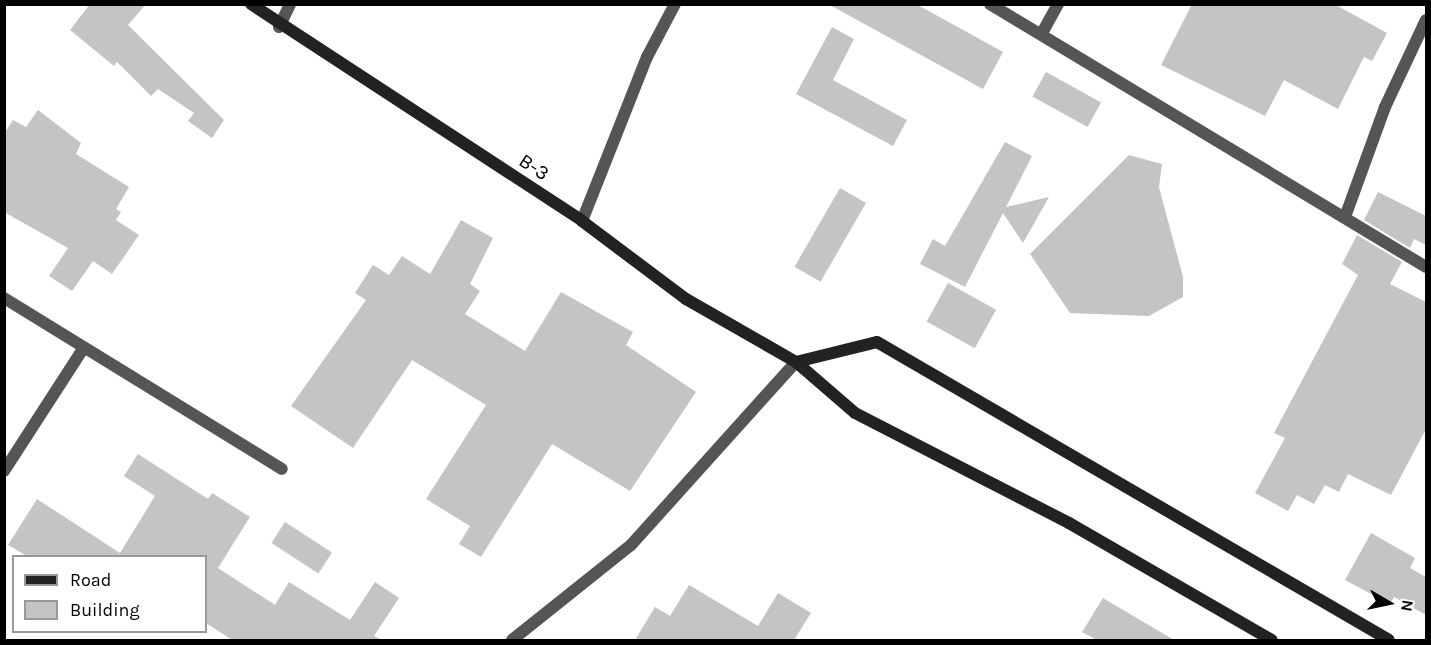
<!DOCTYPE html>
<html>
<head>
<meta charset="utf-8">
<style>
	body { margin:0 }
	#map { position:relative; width:1431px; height:645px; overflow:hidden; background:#fff; font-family:Karla,sans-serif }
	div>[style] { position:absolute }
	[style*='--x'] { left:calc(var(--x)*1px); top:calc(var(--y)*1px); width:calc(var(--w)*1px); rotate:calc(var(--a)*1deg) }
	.building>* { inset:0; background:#c4c4c4; transform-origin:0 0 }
	.street>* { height:12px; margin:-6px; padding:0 6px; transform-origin:6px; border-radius:6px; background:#555 }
	.secondary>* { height:12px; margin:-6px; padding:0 6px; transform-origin:6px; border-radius:6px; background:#222 }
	span { translate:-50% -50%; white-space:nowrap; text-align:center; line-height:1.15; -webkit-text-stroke:5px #fff; paint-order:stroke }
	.street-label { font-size:20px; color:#000 }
	.frame { position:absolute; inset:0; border:6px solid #000; pointer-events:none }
	.legend { position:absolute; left:12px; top:555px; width:195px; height:78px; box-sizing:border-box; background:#fff; border:2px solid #999; margin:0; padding:8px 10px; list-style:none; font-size:18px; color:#000 }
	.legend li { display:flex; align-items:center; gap:12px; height:30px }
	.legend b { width:30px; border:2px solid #999 }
	.north { position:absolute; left:1359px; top:573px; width:60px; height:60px; -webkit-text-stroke:4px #fff; paint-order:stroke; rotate:99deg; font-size:16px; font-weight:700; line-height:24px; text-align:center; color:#000 }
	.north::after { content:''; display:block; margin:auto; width:21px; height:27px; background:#000; clip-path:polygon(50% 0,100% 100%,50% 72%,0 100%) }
</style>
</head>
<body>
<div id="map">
	<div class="building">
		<i style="clip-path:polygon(90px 4px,146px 4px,128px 25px,224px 120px,212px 138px,188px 121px,194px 113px,158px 89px,151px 96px,117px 62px,114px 66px,70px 30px)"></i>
		<i style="clip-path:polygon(828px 4px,916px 4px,1003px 52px,983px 89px)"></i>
		<i style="clip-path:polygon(1192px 4px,1334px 4px,1387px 33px,1372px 61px,1364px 57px,1338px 109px,1284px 80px,1265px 116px,1161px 65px)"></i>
		<i style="clip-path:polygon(832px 27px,854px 39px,833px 80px,907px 120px,893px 146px,796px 94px)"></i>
		<i style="left:1046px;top:72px;width:63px;height:28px;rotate:29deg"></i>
		<i style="clip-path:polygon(38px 110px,81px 143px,76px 154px,129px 187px,116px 209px,121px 212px,116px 220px,139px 235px,112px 274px,93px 261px,72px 291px,49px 276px,68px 248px,4px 212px,4px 134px,13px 120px,26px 127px)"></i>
		<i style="clip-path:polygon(1005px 142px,1032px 156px,1006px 207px,1049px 197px,1023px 243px,1003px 213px,965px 287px,920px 264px,933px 239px,945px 246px)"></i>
		<i style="clip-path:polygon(1129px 155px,1162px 164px,1159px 187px,1183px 277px,1183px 297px,1149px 316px,1070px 313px,1030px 254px)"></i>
		<i style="left:840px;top:188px;width:30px;height:91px;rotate:30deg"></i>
		<i style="clip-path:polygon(1378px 192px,1426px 216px,1426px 245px,1414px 239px,1410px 248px,1364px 220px)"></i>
		<i style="clip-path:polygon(461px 220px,493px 238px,470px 284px,480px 291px,465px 314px,525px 351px,561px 292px,633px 332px,626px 345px,696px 392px,630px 491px,552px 444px,481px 557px,459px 544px,470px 526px,426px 499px,486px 405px,412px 360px,353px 448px,291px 406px,366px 300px,355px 293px,373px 265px,389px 275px,402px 256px,430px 274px)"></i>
		<i style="clip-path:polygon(1357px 235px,1402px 262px,1390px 284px,1426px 302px,1426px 429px,1391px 495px,1348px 474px,1339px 492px,1325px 485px,1314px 504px,1297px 495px,1288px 511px,1255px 493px,1285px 438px,1274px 433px,1358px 275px,1342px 264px)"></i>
		<i style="left:948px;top:283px;width:55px;height:44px;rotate:29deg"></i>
		<i style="clip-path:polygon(138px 454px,208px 499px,212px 493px,250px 517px,218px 568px,275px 605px,289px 582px,350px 620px,375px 582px,399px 598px,374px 636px,382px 640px,232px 640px,206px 623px,206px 556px,27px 556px,8px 545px,37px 499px,120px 553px,155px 496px,124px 476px)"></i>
		<i style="left:285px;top:522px;width:56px;height:25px;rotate:33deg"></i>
		<i style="clip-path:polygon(1371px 533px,1415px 558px,1410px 568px,1426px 577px,1426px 615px,1394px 597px,1390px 604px,1345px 580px)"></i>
		<i style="clip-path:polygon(689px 585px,758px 626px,778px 593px,811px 613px,794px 640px,635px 640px,655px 607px,670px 616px)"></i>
		<i style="clip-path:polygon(1103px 598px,1174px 640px,1097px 640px,1082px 632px)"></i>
	</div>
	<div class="street">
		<i style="--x:990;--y:4;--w:509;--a:31.1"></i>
		<i style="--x:279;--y:27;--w:25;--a:-64"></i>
		<i style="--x:1042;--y:33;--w:33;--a:-61"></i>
		<i style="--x:1345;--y:217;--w:117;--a:-70"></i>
		<i style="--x:1385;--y:107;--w:96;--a:-64.8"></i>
		<i style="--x:582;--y:221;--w:176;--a:-68.4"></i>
		<i style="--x:647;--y:57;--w:60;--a:-62.2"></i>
		<i style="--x:4;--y:298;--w:326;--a:31.6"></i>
		<i style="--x:4;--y:471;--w:145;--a:-57.1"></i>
		<i style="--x:512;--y:640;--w:152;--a:-38.6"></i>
		<i style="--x:631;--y:545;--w:246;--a:-48"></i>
	</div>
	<div class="secondary">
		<i style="--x:251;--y:4;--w:396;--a:33.2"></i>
		<i style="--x:582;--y:221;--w:130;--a:36.9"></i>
		<i style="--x:686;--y:299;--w:127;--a:29.8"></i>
		<i style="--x:796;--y:362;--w:78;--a:40.8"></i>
		<i style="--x:855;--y:413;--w:241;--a:27.2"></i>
		<i style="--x:1069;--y:523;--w:234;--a:30"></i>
		<i style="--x:796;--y:362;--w:83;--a:-13.9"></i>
		<i style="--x:877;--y:342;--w:592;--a:30.2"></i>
	</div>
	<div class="street-label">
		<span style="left:534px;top:167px;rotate:33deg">B-3</span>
	</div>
	<div class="frame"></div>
	<ul class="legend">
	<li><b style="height:8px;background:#222"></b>Road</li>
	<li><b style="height:16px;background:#c4c4c4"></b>Building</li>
	</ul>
	<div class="north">N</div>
</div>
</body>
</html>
